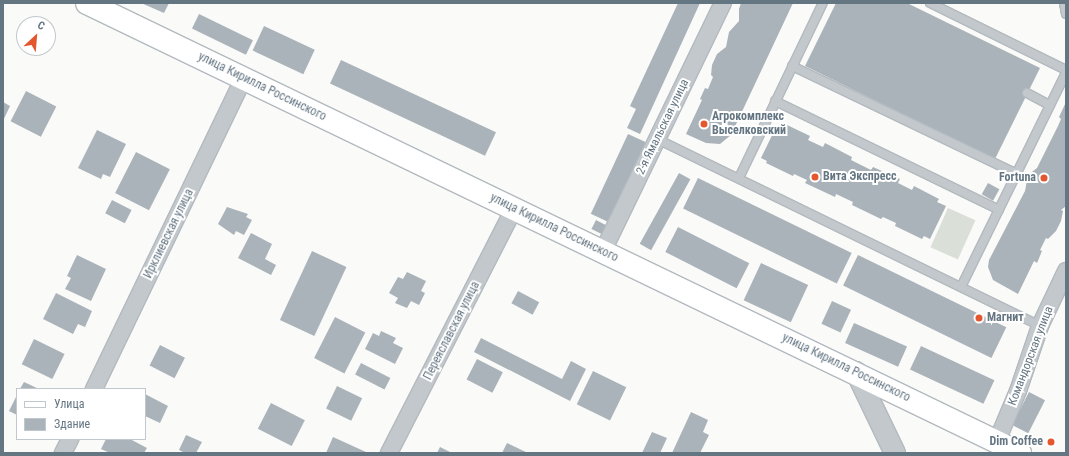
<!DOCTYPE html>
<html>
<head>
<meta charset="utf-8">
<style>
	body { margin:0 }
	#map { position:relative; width:1069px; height:456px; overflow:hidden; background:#fafaf8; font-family:"Roboto Condensed",sans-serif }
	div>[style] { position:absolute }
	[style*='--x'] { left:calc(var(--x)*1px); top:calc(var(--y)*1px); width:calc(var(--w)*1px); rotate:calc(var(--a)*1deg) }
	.green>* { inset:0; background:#dadfd7; transform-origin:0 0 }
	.building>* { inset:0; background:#aab3b9; transform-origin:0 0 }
	.roads { filter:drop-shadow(1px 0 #b3babf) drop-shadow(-1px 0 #b3babf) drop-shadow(0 1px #b3babf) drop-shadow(0 -1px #b3babf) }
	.service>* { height:8px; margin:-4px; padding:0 4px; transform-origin:4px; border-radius:4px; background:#c3c8cc }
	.minor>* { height:16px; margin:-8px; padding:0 8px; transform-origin:8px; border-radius:8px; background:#c3c8cc }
	.tertiary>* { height:20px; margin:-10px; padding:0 10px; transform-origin:10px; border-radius:10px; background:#c3c8cc }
	.secondary>* { height:22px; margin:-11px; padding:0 11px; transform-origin:11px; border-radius:11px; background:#fff }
	.dots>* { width:11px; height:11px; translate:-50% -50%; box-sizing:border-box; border:2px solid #fff; border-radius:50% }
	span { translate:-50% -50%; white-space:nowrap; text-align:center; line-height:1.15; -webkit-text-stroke:4px #fff; paint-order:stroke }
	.street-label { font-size:12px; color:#657683 }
	.poi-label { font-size:12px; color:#657683; font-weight:700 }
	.left { translate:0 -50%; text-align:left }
	.right { translate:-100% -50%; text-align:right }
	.frame { position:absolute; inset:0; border:4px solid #657683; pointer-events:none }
	.legend { position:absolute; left:16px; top:388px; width:130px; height:52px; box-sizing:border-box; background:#fff; border:1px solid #c1c8cd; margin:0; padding:5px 7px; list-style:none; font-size:12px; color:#657683 }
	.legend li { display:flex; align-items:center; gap:8px; height:20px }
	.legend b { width:20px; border:1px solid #c1c8cd }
	.north { position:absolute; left:16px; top:16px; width:40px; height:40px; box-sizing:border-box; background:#fff; border:1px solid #c1c8cd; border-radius:50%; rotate:26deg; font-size:11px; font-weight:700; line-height:16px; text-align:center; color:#657683 }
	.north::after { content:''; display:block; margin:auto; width:14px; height:18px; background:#e4572e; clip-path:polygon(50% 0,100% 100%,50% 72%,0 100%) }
</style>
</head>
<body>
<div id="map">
	<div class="green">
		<i style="left:948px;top:208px;width:30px;height:43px;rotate:24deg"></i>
	</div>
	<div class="building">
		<i style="clip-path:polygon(141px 3px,169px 3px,164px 13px)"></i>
		<i style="clip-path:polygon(678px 3px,700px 3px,640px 134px,627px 128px,636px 109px,630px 106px)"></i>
		<i style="clip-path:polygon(741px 3px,793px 3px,731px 135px,720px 144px,706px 143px,686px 134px,702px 100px,700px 99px,705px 88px,708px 89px,713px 77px,711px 75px,712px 65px,717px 54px,726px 47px,729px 32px,739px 21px,739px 9px)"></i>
		<i style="clip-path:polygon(836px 3px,907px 3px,1040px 68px,995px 159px,805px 66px)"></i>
		<i style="left:199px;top:14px;width:60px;height:16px;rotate:26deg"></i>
		<i style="left:264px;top:26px;width:56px;height:27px;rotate:25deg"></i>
		<i style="left:341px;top:60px;width:171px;height:26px;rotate:25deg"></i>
		<i style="left:26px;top:91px;width:34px;height:34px;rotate:27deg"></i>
		<i style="clip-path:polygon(3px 102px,10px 106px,3px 121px)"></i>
		<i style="clip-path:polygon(1066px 102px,1066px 206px,1061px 210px,1063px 211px,1061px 221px,1056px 231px,1048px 239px,1046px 238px,1040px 250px,1042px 251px,1037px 263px,1034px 261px,1018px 294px,993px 280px,988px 267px,989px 260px,1025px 191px,1028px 175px,1037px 168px,1058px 126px,1061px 119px,1059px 117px)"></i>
		<i style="clip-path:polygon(785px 124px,810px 136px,808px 140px,823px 147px,825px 143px,852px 157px,851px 160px,871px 170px,873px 167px,900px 179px,898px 183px,912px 190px,914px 186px,939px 199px,937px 202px,946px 206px,930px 239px,924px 236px,922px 239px,895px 226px,896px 223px,883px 217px,881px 219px,852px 205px,853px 202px,836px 194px,835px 197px,805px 183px,807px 180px,794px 174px,793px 176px,766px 163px,767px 161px,761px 158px,777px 125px,783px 128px)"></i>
		<i style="clip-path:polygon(97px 130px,126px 144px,110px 177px,103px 174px,101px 179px,78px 168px)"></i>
		<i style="left:628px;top:134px;width:21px;height:88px;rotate:25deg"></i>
		<i style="left:136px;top:152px;width:38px;height:46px;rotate:27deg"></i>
		<i style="left:679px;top:173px;width:13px;height:81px;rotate:29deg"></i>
		<i style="left:698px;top:178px;width:171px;height:34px;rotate:26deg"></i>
		<i style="left:988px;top:183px;width:13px;height:13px;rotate:29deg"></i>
		<i style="left:112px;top:200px;width:22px;height:15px;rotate:27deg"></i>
		<i style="clip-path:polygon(227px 207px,248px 214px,246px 217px,252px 220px,244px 235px,236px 231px,234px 235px,218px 224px)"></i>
		<i style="left:596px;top:220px;width:13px;height:10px;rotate:27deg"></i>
		<i style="left:678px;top:227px;width:80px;height:28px;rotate:27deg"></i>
		<i style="clip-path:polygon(251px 233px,272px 244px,265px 259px,276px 265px,271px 275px,238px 258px)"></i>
		<i style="left:312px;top:251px;width:38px;height:76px;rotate:25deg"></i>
		<i style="clip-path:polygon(77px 255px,106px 269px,91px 301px,65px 289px,71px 278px,67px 276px)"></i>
		<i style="left:858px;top:255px;width:165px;height:34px;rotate:26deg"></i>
		<i style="left:761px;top:263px;width:52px;height:41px;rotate:25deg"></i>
		<i style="clip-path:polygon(407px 272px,426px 281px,421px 291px,425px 293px,419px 305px,411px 301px,407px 308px,395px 303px,398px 298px,389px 293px,398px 277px,403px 279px)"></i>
		<i style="left:518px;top:291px;width:24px;height:14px;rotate:28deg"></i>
		<i style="clip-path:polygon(56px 293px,92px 311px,85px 327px,78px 324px,73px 334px,43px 319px)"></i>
		<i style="left:832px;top:301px;width:21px;height:25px;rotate:25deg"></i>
		<i style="left:335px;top:317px;width:34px;height:46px;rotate:27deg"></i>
		<i style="left:854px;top:323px;width:58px;height:22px;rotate:24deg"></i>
		<i style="clip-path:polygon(381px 331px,396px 338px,393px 343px,403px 348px,395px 364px,365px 349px,373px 333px,379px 336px)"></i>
		<i style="clip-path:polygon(481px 338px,562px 379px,571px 361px,586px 369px,570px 401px,474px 352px)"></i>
		<i style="left:34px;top:339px;width:34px;height:28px;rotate:26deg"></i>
		<i style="left:160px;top:345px;width:28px;height:23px;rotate:27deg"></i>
		<i style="left:921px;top:346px;width:81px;height:26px;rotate:25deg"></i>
		<i style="left:477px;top:359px;width:29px;height:23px;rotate:27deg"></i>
		<i style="left:361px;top:363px;width:33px;height:13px;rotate:27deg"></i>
		<i style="left:593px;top:371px;width:37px;height:37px;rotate:26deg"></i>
		<i style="clip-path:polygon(24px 382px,39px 389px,20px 389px)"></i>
		<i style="left:337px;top:386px;width:28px;height:25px;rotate:26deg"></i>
		<i style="left:1029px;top:392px;width:18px;height:37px;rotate:27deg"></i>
		<i style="clip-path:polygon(145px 394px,168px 406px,160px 423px,145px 416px)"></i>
		<i style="clip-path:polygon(17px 395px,17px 415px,9px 411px)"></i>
		<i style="left:271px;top:403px;width:38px;height:29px;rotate:27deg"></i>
		<i style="clip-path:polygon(691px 412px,708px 420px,703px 432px,709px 435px,700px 453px,672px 453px)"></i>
		<i style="clip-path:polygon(652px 432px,667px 438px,660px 453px,642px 453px)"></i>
		<i style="clip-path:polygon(186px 435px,202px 442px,196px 453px,185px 453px,179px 450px)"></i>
		<i style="clip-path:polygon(333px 437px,366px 452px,365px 453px,326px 453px)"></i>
		<i style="clip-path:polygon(106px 439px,130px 439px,147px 448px,144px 453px,110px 453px,101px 449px)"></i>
		<i style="clip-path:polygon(507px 443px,528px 453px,502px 453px)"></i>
		<i style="clip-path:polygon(440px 447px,452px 453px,437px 453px)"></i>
	</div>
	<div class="roads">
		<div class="service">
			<i style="--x:930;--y:3;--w:152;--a:26.2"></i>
			<i style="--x:1064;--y:3;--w:11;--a:80"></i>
			<i style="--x:792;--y:66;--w:250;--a:25.6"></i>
			<i style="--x:1027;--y:93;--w:26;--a:28"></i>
			<i style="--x:775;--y:101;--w:249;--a:25.9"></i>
			<i style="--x:657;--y:139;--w:426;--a:26"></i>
			<i style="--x:739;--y:178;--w:194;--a:-64.4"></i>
			<i style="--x:961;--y:287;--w:238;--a:-63.9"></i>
		</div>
		<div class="minor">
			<i style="--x:603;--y:251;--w:276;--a:-64.2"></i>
			<i style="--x:94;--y:389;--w:345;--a:-64.3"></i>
			<i style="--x:997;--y:441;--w:54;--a:-67.2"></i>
			<i style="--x:1018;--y:391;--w:69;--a:-71.3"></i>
			<i style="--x:1040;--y:326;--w:61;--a:-64.7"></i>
			<i style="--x:63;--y:453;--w:16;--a:-63"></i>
			<i style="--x:389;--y:453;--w:274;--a:-62.9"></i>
		</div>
		<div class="tertiary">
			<i style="--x:856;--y:372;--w:90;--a:64.3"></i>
		</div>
		<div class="secondary">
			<i style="--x:87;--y:3;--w:1036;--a:25.75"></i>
		</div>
	</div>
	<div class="dots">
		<i style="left:704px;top:124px;background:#e4572e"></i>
		<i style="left:815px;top:177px;background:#e4572e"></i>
		<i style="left:1044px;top:178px;background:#e4572e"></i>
		<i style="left:979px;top:318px;background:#e4572e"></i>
		<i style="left:1051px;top:442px;background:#e4572e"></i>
	</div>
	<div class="street-label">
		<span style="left:262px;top:87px;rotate:26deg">улица Кирилла Россинского</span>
		<span style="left:663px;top:127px;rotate:-64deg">2-я Ямальская улица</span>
		<span style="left:554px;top:228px;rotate:26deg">улица Кирилла Россинского</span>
		<span style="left:169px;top:234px;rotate:-64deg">Ирклиевская улица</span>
		<span style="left:452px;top:331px;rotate:-63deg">Переяславская улица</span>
		<span style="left:1031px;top:356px;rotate:-69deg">Командорская улица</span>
		<span style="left:846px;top:368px;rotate:26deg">улица Кирилла Россинского</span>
	</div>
	<div class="poi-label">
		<span class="left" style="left:712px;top:124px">Агрокомплекс<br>Выселковский</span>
		<span class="left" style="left:823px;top:177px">Вита Экспресс</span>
		<span class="right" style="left:1036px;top:178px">Fortuna</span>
		<span class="left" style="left:987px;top:318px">Магнит</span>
		<span class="right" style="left:1043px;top:442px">Dim Coffee</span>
	</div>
	<div class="frame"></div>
	<ul class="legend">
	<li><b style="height:5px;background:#fff"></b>Улица</li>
	<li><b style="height:11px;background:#aab3b9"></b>Здание</li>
	</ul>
	<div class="north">С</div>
</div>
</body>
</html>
